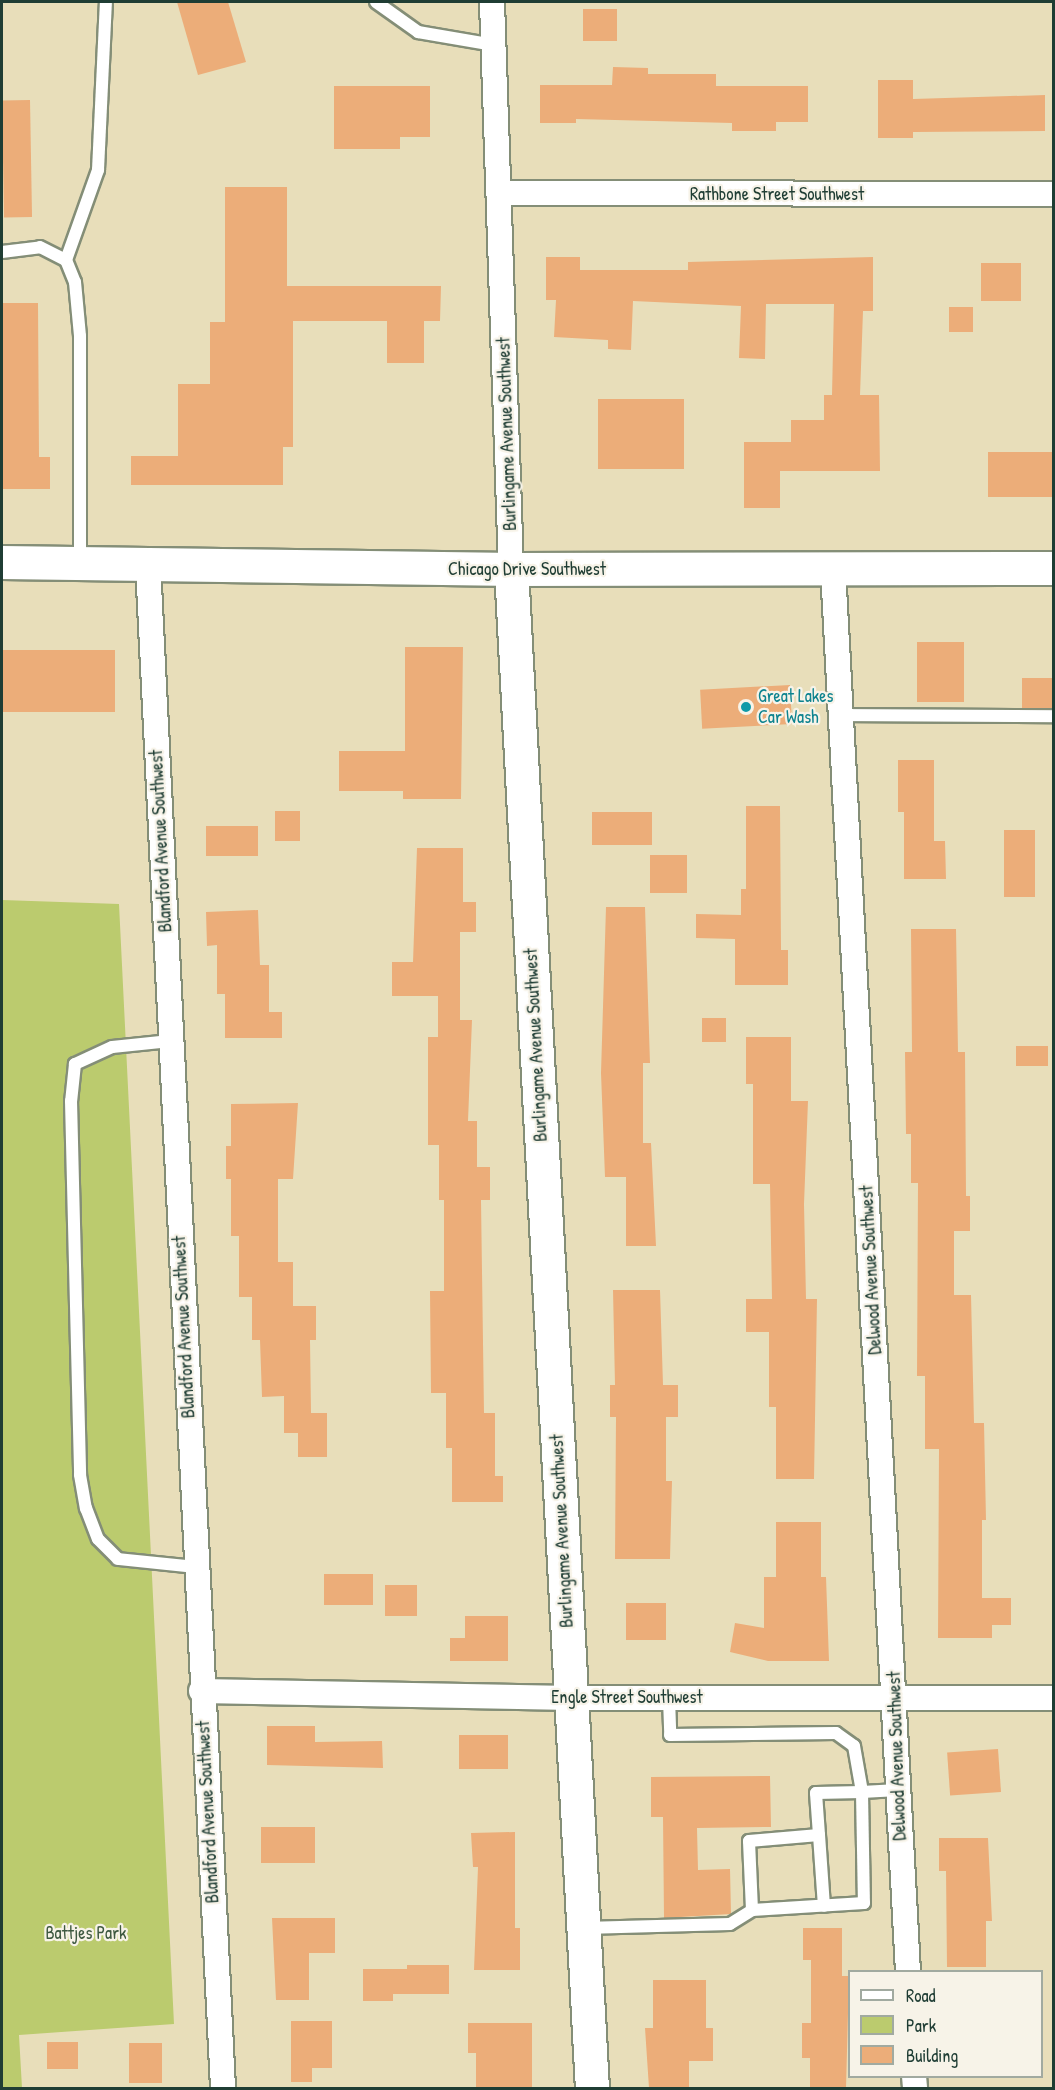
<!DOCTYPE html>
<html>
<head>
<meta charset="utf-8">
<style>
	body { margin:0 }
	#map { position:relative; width:1055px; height:2090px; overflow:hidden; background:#e8deba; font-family:"Patrick Hand",sans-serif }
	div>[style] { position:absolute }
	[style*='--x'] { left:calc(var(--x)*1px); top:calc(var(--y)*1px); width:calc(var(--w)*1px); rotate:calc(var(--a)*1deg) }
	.green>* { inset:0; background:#bbcb6e }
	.building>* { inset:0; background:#ecad79; transform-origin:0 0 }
	.roads { filter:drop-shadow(2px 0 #848e77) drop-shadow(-2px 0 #848e77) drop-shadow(0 2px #848e77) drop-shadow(0 -2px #848e77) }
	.lane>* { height:12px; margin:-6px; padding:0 6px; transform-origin:6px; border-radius:6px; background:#fff }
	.street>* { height:24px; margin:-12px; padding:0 12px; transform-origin:12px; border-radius:12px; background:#fff }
	.secondary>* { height:33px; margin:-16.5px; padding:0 16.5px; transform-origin:16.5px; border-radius:16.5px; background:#fff }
	.dots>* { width:16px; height:16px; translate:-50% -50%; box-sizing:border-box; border:3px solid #f7f3e8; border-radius:50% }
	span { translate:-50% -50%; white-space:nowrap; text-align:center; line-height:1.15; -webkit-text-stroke:4.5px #f7f3e8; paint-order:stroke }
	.street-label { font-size:18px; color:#1f3d34 }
	.culture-label { font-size:18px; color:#0d838f }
	.left { translate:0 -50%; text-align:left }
	.park-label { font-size:18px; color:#3e5940 }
	.frame { position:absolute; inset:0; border:3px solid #1f3d34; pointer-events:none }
	.legend { position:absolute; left:848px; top:1970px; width:195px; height:108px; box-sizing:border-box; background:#f7f3e8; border:2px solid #a1aaa0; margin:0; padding:8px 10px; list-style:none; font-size:18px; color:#1f3d34 }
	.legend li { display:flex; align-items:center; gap:12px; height:30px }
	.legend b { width:30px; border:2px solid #a1aaa0 }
</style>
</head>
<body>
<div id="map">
	<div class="green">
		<i style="clip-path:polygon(2px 900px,119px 904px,174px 2024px,19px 2035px,22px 2088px,2px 2088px)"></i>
	</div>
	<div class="building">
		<i style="clip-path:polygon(177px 2px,228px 2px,246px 62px,198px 75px)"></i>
		<i style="left:583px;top:9px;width:34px;height:32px"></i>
		<i style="clip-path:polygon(613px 67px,648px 68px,648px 74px,716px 74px,716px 86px,808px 86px,808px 122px,776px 122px,776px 131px,732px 131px,732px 123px,576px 119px,576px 123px,540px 123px,540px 85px,612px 85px)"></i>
		<i style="clip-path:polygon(878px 80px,913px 80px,913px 99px,1045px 95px,1045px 131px,913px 132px,913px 138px,878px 138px)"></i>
		<i style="clip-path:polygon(334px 86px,430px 86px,430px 137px,400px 137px,400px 149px,334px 149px)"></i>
		<i style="left:30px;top:100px;width:117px;height:28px;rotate:89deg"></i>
		<i style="clip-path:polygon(225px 187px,287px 187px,287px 286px,441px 286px,440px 321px,424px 321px,424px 363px,387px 363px,387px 321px,293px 321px,293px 447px,283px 447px,283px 485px,131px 485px,131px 456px,178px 456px,178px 384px,210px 384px,210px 322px,225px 322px)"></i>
		<i style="clip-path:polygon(546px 257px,580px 257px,580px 270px,688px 270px,688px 262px,873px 257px,873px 311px,863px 311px,860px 395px,879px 395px,880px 471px,780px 471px,780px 508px,744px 508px,744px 442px,791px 442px,791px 420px,824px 420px,824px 395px,832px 395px,834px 304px,766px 304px,765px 359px,739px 358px,741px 306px,633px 301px,631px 350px,608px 349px,608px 340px,554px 337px,556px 300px,546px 300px)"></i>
		<i style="left:981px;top:263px;width:40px;height:38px"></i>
		<i style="clip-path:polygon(2px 303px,38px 303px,39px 457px,50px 457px,50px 489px,2px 489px)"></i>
		<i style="left:949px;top:307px;width:24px;height:25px"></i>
		<i style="left:598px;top:399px;width:86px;height:70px"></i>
		<i style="left:988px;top:452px;width:65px;height:45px"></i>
		<i style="left:917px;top:642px;width:47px;height:60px"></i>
		<i style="clip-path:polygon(405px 647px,463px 647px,461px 799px,403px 799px,403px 791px,339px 791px,339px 751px,405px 751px)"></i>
		<i style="left:115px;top:650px;width:62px;height:113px;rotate:90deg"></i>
		<i style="left:1022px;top:678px;width:31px;height:30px"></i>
		<i style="left:790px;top:685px;width:39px;height:90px;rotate:87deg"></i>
		<i style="clip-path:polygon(898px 760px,934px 760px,934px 841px,945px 841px,946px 879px,904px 879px,904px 812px,898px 812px)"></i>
		<i style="clip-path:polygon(746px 806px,780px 806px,781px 950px,788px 950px,788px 985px,735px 985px,735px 939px,696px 938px,696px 914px,741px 915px,741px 889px,746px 889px)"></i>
		<i style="left:275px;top:811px;width:25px;height:30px"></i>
		<i style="left:592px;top:812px;width:60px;height:33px"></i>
		<i style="left:206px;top:826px;width:52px;height:30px"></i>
		<i style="left:1004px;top:830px;width:31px;height:67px"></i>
		<i style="clip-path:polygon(417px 848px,463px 848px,463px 902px,476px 902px,476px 932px,460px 932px,460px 1020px,472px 1020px,468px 1121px,477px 1121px,477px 1167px,490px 1167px,490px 1200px,481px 1200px,484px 1413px,495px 1413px,495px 1476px,503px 1476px,503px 1502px,452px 1502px,452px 1448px,446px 1448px,446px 1393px,431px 1393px,430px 1291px,444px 1291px,444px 1200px,439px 1200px,439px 1145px,428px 1145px,428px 1037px,438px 1037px,438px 996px,392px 996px,392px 962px,413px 962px)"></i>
		<i style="left:650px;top:855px;width:37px;height:38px"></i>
		<i style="clip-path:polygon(606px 907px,645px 907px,650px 1063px,643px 1063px,643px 1143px,651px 1143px,656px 1246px,626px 1246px,626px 1177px,605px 1177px,601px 1073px)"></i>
		<i style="clip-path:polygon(258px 910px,260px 965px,269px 965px,269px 1012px,282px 1012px,282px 1038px,225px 1038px,225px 994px,217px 994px,217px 945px,207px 946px,206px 912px)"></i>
		<i style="clip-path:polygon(911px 929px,956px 929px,958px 1052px,965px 1052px,966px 1196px,970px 1196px,970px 1231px,954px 1231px,954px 1295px,971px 1295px,974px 1423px,984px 1423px,986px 1520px,982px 1520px,982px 1598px,1011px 1598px,1011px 1625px,992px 1625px,992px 1638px,938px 1638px,939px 1449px,925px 1449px,925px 1376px,917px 1376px,918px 1183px,911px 1183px,911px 1134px,906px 1134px,905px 1052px,912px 1052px)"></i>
		<i style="left:702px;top:1018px;width:24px;height:24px"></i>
		<i style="clip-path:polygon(746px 1037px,791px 1037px,791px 1101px,808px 1101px,804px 1204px,806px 1299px,817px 1299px,814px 1479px,776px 1479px,776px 1407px,769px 1407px,769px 1332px,746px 1332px,746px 1299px,772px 1299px,770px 1184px,753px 1184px,753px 1084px,746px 1084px)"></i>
		<i style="left:1016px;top:1046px;width:32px;height:20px"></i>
		<i style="clip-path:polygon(298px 1103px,293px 1179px,278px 1179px,278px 1262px,293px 1262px,293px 1306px,316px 1306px,316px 1340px,310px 1340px,311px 1413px,327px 1413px,327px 1457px,298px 1457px,298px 1433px,284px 1433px,284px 1396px,262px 1397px,260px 1340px,252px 1340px,252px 1297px,239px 1297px,239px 1236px,231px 1236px,231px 1179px,226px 1179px,226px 1146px,231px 1146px,231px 1104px)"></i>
		<i style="clip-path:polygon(613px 1290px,660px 1290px,663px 1385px,678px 1385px,678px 1417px,666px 1417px,666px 1481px,672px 1481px,670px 1559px,615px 1559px,616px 1417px,610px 1417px,610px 1385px,615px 1385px)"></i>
		<i style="clip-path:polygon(776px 1522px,821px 1522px,821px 1577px,826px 1577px,829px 1661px,768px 1661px,730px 1652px,735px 1623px,764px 1628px,764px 1577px,776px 1577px)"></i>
		<i style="left:324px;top:1574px;width:49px;height:31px"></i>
		<i style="left:385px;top:1585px;width:32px;height:31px"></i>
		<i style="left:626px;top:1603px;width:40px;height:37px"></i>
		<i style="clip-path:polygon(465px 1616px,508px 1616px,508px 1661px,450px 1661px,450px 1638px,465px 1638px)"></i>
		<i style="clip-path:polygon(267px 1726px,315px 1726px,315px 1742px,382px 1741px,383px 1768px,267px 1765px)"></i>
		<i style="left:459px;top:1735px;width:49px;height:34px"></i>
		<i style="left:998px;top:1749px;width:43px;height:51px;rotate:86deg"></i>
		<i style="clip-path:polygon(770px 1776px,771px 1827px,697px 1828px,698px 1870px,730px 1869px,731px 1914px,664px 1918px,663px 1817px,651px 1817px,651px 1777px)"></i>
		<i style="left:261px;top:1827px;width:54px;height:36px"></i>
		<i style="clip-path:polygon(515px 1832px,515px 1928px,520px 1928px,520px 1970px,474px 1970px,478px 1867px,473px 1867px,471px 1833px)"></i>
		<i style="clip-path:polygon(939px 1838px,988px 1838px,992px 1921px,986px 1921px,986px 1967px,947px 1967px,946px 1871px,939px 1871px)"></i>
		<i style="clip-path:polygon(272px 1918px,335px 1918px,335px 1953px,309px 1953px,309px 2000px,276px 2000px)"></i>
		<i style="clip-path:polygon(803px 1928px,842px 1928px,842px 1976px,849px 1976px,846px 2088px,810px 2088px,810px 2058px,802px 2058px,802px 2023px,811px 2023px,811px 1960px,803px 1960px)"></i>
		<i style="clip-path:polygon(407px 1965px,449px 1965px,449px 1994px,393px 1994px,393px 2001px,363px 2001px,363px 1969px,407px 1969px)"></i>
		<i style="clip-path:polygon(653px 1980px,706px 1980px,706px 2028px,713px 2028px,713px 2061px,689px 2061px,689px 2088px,649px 2088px,645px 2028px,653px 2028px)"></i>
		<i style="clip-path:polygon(291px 2021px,332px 2021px,332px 2068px,312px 2068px,312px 2082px,291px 2082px)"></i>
		<i style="clip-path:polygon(468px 2023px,532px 2023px,532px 2088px,476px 2088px,476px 2053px,468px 2053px)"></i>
		<i style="left:47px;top:2042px;width:31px;height:27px"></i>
		<i style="left:129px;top:2043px;width:33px;height:40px"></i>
	</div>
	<div class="roads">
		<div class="lane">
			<i style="--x:376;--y:2;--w:52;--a:35.5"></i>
			<i style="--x:418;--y:32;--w:77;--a:9.7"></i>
			<i style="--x:2;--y:252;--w:38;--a:-7"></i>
			<i style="--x:40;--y:247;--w:29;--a:27"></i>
			<i style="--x:66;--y:260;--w:24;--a:68"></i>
			<i style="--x:75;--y:282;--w:54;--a:84.7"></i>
			<i style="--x:80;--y:336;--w:225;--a:90"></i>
			<i style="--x:66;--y:260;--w:96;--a:-70.4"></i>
			<i style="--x:98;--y:170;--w:168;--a:-87.3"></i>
			<i style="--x:840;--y:715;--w:214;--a:0.3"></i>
			<i style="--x:170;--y:1041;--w:58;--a:174.1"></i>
			<i style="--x:112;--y:1047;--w:41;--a:155.3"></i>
			<i style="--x:75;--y:1064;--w:37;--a:96"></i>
			<i style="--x:71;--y:1101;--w:374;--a:88.6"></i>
			<i style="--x:80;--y:1475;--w:34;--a:80"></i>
			<i style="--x:86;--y:1508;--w:33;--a:69"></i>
			<i style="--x:98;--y:1539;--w:28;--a:45"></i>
			<i style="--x:118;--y:1559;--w:77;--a:5.9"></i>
			<i style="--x:669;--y:1698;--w:37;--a:88"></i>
			<i style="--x:670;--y:1735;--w:166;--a:-0.7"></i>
			<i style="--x:836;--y:1733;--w:22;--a:36"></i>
			<i style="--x:854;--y:1746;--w:47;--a:80.1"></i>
			<i style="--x:862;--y:1792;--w:111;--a:89"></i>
			<i style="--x:864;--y:1903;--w:112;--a:176.4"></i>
			<i style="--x:752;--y:1910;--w:69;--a:-92.5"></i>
			<i style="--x:749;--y:1841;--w:70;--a:-4.9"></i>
			<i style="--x:819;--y:1835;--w:42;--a:-94.1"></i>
			<i style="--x:816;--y:1793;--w:46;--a:-1.2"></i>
			<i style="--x:862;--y:1792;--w:36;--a:-3"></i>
			<i style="--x:819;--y:1835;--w:71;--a:86"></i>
			<i style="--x:584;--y:1928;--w:146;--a:-1.6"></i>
			<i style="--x:730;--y:1924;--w:26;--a:-32"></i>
		</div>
		<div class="street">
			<i style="--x:492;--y:2;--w:567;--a:88.08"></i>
			<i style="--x:500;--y:193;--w:554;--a:0.1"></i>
			<i style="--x:148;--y:565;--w:1525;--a:87.18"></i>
			<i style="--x:833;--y:569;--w:1405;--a:86.94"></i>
			<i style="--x:201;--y:1691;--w:370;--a:1.1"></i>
			<i style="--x:571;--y:1698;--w:483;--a:0"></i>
			<i style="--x:914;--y:2076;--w:12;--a:85"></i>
		</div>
		<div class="secondary">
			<i style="--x:2;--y:562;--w:509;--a:0.79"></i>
			<i style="--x:511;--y:569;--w:543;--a:-0.11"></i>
			<i style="--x:511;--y:569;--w:1521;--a:86.95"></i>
		</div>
	</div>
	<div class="dots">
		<i style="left:746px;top:707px;background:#0f9aa8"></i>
	</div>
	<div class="street-label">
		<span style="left:777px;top:194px">Rathbone Street Southwest</span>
		<span style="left:507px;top:434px;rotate:-92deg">Burlingame Avenue Southwest</span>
		<span style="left:527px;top:569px">Chicago Drive Southwest</span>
		<span style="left:161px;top:841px;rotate:-93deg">Blandford Avenue Southwest</span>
		<span style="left:536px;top:1045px;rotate:-93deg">Burlingame Avenue Southwest</span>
		<span style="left:871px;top:1270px;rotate:-93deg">Delwood Avenue Southwest</span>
		<span style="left:184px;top:1327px;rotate:-93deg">Blandford Avenue Southwest</span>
		<span style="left:562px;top:1531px;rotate:-93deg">Burlingame Avenue Southwest</span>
		<span style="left:627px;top:1697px">Engle Street Southwest</span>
		<span style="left:897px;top:1756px;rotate:-92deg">Delwood Avenue Southwest</span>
		<span style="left:208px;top:1812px;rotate:-93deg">Blandford Avenue Southwest</span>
	</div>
	<div class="culture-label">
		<span class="left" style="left:758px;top:707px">Great Lakes<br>Car Wash</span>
	</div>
	<div class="park-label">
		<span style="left:86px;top:1933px">Battjes Park</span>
	</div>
	<div class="frame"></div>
	<ul class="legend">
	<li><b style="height:8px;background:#fff"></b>Road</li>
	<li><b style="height:16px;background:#bbcb6e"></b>Park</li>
	<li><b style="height:16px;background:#ecad79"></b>Building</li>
	</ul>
</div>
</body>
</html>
